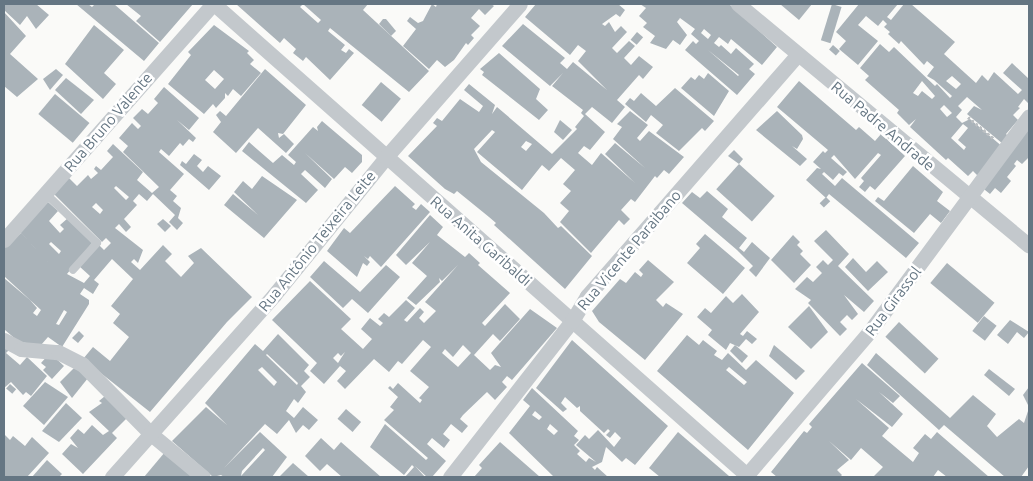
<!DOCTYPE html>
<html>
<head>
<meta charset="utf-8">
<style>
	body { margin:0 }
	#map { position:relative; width:1033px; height:481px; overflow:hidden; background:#fafaf8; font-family:Ubuntu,sans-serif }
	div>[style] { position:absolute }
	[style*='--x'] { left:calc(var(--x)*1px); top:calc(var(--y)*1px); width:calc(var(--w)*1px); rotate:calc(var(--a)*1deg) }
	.building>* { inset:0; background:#aab3b9; transform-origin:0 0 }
	.path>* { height:3px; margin-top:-1.5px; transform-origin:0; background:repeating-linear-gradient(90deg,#bbbfc2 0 2.5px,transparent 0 5px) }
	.lane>* { height:8px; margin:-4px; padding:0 4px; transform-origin:4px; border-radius:4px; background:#c3c8cc }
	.street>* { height:15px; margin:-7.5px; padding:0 7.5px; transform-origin:7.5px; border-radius:7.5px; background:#c3c8cc }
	span { translate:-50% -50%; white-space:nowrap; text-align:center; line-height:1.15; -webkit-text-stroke:5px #fff; paint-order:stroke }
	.street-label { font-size:15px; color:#657683 }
	.frame { position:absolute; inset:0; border:5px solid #657683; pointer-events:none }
</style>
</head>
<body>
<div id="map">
	<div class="building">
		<i style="clip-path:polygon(4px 4px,36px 4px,49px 15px,36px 29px,27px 16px,20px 25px,4px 10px)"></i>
		<i style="clip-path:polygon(76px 4px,88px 4px,92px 7px,95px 4px,114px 4px,159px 43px,144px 61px)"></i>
		<i style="clip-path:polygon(126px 4px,193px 4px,160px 42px,136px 21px,141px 16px)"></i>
		<i style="clip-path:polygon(evenodd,236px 4px,368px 4px,363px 10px,429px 71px,409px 92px,330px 28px,328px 31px,345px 45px,341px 50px,346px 53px,349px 49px,354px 53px,330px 80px,306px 57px,303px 61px,293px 53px,296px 49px,284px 38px,280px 43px,236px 4px,303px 4px,321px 20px,318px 23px,300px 7px,303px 4px)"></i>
		<i style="clip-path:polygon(432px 4px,436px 7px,437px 4px,491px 4px,494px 6px,485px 15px,479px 9px,471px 18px,480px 26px,471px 35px,474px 38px,468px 45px,466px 43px,454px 60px,445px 67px,437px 60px,429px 69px,403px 46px,416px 29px,407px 21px,410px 17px,418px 23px,423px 21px)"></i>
		<i style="clip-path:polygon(evenodd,536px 4px,618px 4px,625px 10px,620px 17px,616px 14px,602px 24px,605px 26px,609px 22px,615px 32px,621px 26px,627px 32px,612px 48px,617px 53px,629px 41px,635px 46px,624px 58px,631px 65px,639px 56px,653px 67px,643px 79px,639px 75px,617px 100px,625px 107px,612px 123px,592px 107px,585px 114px,605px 132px,590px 150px,584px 146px,578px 153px,592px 165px,601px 153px,635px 183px,605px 154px,615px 143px,645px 168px,613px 139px,622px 127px,617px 124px,630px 111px,648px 125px,637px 138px,640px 141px,649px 131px,684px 157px,669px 174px,664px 170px,657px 178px,655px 176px,635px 202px,631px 199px,621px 210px,630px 219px,624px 225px,619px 220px,591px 253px,560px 222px,569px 211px,560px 203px,571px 191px,563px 184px,575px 170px,561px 158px,549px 171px,542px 165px,522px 190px,477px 152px,495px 132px,492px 130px,474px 149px,481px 162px,544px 213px,558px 228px,561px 226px,592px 256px,565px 289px,494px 225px,496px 223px,489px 217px,457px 191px,454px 194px,445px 189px,408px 156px,437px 126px,433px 123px,437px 118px,442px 121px,460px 99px,479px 112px,483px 106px,464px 90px,469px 84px,495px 105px,492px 114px,497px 107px,552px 154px,577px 129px,575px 127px,584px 116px,581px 113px,583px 110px,552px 86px,563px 73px,550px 86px,502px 46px,523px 24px,565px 58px,560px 63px,567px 69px,573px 62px,607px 90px,578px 61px,586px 51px,578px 45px,570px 55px,525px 17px,536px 4px,526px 141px,532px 144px,526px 151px,521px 147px,526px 141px)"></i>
		<i style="clip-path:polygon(evenodd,640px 4px,729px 4px,777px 47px,762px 65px,731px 39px,728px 44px,719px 37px,714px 43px,719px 47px,721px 45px,731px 54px,736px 48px,754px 64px,749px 69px,755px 74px,737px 95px,685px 50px,693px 41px,696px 44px,699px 41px,691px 34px,695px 29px,680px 18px,677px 22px,687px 35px,680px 45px,673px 40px,666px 49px,650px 43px,655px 36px,643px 27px,647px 23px,639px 16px,646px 8px,640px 4px,704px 29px,711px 35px,708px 39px,701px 33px,704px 29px,640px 4px,708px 50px,739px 75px,738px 76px,708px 50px)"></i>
		<i style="clip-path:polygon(780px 4px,812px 4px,799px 20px)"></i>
		<i style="left:832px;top:4px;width:10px;height:38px;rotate:17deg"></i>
		<i style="clip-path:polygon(evenodd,859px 4px,898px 4px,887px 17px,891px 20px,904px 4px,911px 4px,955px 42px,944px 54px,976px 83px,982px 75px,988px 81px,994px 72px,1018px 94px,1022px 90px,1003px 73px,1012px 63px,1029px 79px,1029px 104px,1024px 99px,1018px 107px,1020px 108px,1013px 115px,1018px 120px,1006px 134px,1009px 137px,1003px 144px,967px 114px,974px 106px,982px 110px,967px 97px,958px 106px,962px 110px,956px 117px,962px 123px,970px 119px,1004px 148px,979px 177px,973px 171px,968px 176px,948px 158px,946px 160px,910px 127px,916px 119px,909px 125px,897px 113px,899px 110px,865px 80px,869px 76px,860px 68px,880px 44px,889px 52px,894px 47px,935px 86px,937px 84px,950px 98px,952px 96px,934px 80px,927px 76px,934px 67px,927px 61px,924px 65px,901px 41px,899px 44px,888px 34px,890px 32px,884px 27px,887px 24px,883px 20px,878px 26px,866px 16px,858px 25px,878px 41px,858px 65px,839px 49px,846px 41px,836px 32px,859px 4px,952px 76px,961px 84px,956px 89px,946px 81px,952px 76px,859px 4px,922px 81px,935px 96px,932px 99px,922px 91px,918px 96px,913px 93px,922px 81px,859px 4px,944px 105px,952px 113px,947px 117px,940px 109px,944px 105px,859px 4px,963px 124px,968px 128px,958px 140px,966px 147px,964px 150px,951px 138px,963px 124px)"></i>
		<i style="clip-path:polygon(4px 12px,26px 36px,10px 54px,38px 79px,17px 97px,4px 86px)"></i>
		<i style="clip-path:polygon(383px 19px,386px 19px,396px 31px,391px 36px,379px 24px)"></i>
		<i style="clip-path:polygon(94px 25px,124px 50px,104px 73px,116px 84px,103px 99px,65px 64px)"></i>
		<i style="clip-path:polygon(evenodd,214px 25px,249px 51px,247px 53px,254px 60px,250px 64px,261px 73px,241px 96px,233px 89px,228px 96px,225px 93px,225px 98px,216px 108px,213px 104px,204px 114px,168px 84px,191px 55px,188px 52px,214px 25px,214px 70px,224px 79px,215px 89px,205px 80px,214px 70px)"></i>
		<i style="left:637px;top:32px;width:8px;height:10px;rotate:40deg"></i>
		<i style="left:833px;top:45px;width:9px;height:6px;rotate:41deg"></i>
		<i style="clip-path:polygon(499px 53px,540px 89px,536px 99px,548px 110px,539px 120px,482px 75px,484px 72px,480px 69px)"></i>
		<i style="clip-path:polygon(56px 69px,63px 75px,50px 90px,43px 79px)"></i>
		<i style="clip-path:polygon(265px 69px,306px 105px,283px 134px,278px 133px,279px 138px,284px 134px,294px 144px,286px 153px,258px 128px,236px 153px,213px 132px,221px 122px,216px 115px,220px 111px,226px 116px)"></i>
		<i style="clip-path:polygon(708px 73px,729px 91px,714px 116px,681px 88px,691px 77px,695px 80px,699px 75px,704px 79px)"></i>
		<i style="clip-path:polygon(66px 78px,94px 100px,81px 114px,55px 90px)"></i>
		<i style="clip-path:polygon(799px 81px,856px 130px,859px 127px,875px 141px,881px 134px,905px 156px,875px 190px,870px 186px,865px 192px,859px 187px,864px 181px,861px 178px,881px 155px,878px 153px,855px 179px,834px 155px,831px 158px,847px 172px,843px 176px,839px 173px,833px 180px,824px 172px,822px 174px,835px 186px,842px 178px,919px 243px,906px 258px,829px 194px,826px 198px,806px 180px,817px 168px,821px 169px,813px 162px,823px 151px,825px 153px,828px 150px,777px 107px)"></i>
		<i style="left:381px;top:82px;width:26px;height:30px;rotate:40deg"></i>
		<i style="clip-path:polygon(evenodd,164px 87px,199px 118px,189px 130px,177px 120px,196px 138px,193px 142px,189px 139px,183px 146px,180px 143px,169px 156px,161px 149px,159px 152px,184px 174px,170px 190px,177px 196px,173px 201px,181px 208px,178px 218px,183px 223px,177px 230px,169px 222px,175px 215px,153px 194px,147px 201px,139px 194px,133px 201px,137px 205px,124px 219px,131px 227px,126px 232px,119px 224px,115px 228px,143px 250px,138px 263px,134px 259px,131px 262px,140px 270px,163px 245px,172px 254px,165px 261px,181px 277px,194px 263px,188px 256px,201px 248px,252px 297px,227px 322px,150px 412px,83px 359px,93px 347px,110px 361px,129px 337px,113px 323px,120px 314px,111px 306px,133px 279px,112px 259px,94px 280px,99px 284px,93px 294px,84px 288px,80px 294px,89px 300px,89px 304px,62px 347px,48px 337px,41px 345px,19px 342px,5px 330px,4px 278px,30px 300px,37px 308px,33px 313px,37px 316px,41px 310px,4px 276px,4px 248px,21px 233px,49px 263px,20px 232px,48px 202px,58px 211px,49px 221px,60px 233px,64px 229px,60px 225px,68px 218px,92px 243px,67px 274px,84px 283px,90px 276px,79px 266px,99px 245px,104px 250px,111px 243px,106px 238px,102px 242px,53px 193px,68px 177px,77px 186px,88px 175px,91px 179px,98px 173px,94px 169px,96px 166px,101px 170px,113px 157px,107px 151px,113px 144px,143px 172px,137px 180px,152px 193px,159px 187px,123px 152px,128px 146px,119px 138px,132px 123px,138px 129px,141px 126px,133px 118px,142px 109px,148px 114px,158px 103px,154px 99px,164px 87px,116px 186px,129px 197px,126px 200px,114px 188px,116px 186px,164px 87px,96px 203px,103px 210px,100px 214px,92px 207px,96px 203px,164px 87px,51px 242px,61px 251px,59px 254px,49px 244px,51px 242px,164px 87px,64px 310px,67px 312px,59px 325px,56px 324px,64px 310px)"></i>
		<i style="clip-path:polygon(675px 88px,714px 121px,705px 131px,702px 128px,679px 151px,656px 133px,663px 125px,651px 115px,646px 122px,625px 104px,630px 98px,634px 101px,641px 93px,656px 106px)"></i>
		<i style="left:55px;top:94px;width:45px;height:26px;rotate:40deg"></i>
		<i style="clip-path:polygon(777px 111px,802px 135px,803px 139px,797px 149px,792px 146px,807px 159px,800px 166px,756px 130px)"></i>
		<i style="clip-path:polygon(560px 120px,572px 130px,563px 140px,554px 132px)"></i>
		<i style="clip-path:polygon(322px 121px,362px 155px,362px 162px,352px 173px,345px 167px,334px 179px,305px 153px,332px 179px,325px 188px,305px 170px,301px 174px,318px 190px,306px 203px,242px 151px,249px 142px,273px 163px,282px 155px,294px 165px,296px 162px,288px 155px,313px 127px,318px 131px,317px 127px)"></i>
		<i style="clip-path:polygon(1029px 128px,1029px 157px,1022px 164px,1017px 160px,1014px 164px,1016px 166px,1007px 177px,1011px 181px,1001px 193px,995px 188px,990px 194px,980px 186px)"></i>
		<i style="clip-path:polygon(734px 150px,743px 159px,739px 164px,728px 156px)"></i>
		<i style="clip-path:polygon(194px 154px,202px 160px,197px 166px,203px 172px,208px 166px,221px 176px,209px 190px,180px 165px,182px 161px,186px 164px)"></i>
		<i style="left:739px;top:164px;width:48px;height:34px;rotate:42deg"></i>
		<i style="clip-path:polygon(913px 166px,943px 192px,937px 201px,950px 211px,941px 223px,930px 214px,914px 233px,875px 201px,878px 197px,884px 201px)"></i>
		<i style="clip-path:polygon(262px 176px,297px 200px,264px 238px,224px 205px,233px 194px,258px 215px,234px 192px,243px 181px,252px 189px)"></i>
		<i style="clip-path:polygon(395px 186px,415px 204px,412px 207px,416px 210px,421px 204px,430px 212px,381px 267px,370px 256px,368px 259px,364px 256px,370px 262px,367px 266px,363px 263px,357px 277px,327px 251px,344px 228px,350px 233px)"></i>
		<i style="clip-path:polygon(707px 191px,728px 209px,722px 217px,747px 238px,739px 248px,744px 252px,752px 242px,770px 258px,756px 277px,749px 270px,753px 266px,737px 250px,682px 203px,692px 192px,700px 198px)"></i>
		<i style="left:826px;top:197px;width:6px;height:9px;rotate:45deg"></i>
		<i style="clip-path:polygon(evenodd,430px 215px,443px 227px,437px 235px,465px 257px,469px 253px,480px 263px,478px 265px,510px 293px,482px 323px,485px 326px,505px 304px,520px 319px,500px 341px,493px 334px,474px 355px,490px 370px,495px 365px,501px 367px,491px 353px,530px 309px,557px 328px,512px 380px,507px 376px,502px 382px,507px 387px,495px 400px,487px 392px,463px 415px,460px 419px,468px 426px,462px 433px,451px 424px,443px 434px,450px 440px,444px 448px,432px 438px,427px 444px,446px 461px,432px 477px,427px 477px,415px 466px,425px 477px,405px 477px,414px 467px,412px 465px,404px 475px,370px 447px,385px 424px,426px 460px,428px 458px,384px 420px,394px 410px,390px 407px,398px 397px,388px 388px,390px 386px,393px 389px,398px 383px,420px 403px,422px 400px,419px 398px,429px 387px,410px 371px,431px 347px,423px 340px,402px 364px,398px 361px,389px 372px,374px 359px,345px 389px,337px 381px,346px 371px,340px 366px,324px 384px,310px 371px,317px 363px,272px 320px,310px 281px,351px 319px,341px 329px,363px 349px,372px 339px,361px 329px,370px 318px,380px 326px,383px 323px,378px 319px,384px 313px,389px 317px,406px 300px,415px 308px,404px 320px,407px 322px,420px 308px,424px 312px,419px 318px,424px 323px,436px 311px,425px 302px,458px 265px,442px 281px,439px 278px,440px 282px,416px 305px,407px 298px,427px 276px,412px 263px,430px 242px,406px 265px,396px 255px,430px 215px,463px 345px,471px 353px,458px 367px,442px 353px,445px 349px,453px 357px,463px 345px,430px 215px,345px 352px,338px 363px,333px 358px,338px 353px,341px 356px,345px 352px)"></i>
		<i style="clip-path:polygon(163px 219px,171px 226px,165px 232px,157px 224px)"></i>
		<i style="clip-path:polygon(826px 230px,849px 254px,838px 266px,874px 301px,864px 312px,844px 295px,858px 314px,852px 320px,847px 315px,840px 322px,847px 329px,840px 336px,808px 303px,811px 300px,795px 289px,807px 277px,813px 282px,822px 273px,816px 267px,823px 260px,828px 265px,833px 260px,814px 241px)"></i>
		<i style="clip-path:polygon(705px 234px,745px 268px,723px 294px,687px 263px,700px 248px,696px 244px)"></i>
		<i style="clip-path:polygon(793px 235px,800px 242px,797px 245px,803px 251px,800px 254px,811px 265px,794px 283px,771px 260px)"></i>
		<i style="clip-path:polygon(853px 258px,866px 272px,877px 261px,888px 272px,868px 291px,845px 267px)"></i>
		<i style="clip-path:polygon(648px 260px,674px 282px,656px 300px,663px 307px,666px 303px,683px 314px,645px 360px,599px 322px,592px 311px,620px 279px,626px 283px,635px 272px,641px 277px,643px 274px,639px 270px)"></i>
		<i style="clip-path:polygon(324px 261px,360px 292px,386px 265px,400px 277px,368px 313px,352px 299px,343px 308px,310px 277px)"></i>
		<i style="left:947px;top:263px;width:62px;height:26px;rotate:40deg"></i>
		<i style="clip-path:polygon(742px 294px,759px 312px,740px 334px,743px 336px,747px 331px,757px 339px,752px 344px,746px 339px,739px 347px,730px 343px,726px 350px,708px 335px,712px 330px,697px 317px,705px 308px,711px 313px,726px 296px,733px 303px)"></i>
		<i style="clip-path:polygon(809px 306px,828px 332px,811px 349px,788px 327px)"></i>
		<i style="left:984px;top:316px;width:16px;height:19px;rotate:38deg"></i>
		<i style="clip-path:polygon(1010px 320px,1029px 332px,1024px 338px,1017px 332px,1008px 344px,997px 335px)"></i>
		<i style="left:899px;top:322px;width:54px;height:20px;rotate:43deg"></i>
		<i style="clip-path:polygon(79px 331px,84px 336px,78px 343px,72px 338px)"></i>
		<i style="clip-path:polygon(evenodd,278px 334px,309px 365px,304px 371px,310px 377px,301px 386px,306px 392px,298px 403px,294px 399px,286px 411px,294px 418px,303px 407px,318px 420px,309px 430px,303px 425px,296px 433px,289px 420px,277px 434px,265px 424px,224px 468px,260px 432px,287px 457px,272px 477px,224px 477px,221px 475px,213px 477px,172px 441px,206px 407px,227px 425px,205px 403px,255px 344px,263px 351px,278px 334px,267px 354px,298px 383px,297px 385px,266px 355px,267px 354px,278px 334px,262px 367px,277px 382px,274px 386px,258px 370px,262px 367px,278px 334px,263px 448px,265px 450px,241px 476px,242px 471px,263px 448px)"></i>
		<i style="clip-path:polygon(evenodd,687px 335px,699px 345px,703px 340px,717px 351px,714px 355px,722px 360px,728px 353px,746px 370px,756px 360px,794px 393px,748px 450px,657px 371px,687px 335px,729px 367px,747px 382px,744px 385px,726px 370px,729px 367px)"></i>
		<i style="clip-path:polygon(evenodd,572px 340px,668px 426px,635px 465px,626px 458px,622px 462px,606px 447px,602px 462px,592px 467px,595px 470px,597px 467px,608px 477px,553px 476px,509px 433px,530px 406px,523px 400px,532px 388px,578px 431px,574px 436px,579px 440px,574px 445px,580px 451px,577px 454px,586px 462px,589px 458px,596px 462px,576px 445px,585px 435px,589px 439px,598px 430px,614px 447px,621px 438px,615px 432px,610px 438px,606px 435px,610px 431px,608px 429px,604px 433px,580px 411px,580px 406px,577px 408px,565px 397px,561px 403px,567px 409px,563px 412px,536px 388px,572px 340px,535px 411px,542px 417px,539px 420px,532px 415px,535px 411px,572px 340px,550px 424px,558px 431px,554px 435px,547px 429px,550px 424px)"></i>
		<i style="clip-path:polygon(4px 344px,10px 349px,6px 353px,20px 365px,27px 357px,47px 376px,31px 396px,26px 392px,23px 395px,11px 382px,4px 388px)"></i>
		<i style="clip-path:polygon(735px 345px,748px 356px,742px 363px,730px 351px)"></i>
		<i style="clip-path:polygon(774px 345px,805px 371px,796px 380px,769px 356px)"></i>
		<i style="clip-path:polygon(50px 353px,64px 366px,52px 379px,43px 370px,46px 367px,41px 363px)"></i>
		<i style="clip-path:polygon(876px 353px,950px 418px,973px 395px,996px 414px,987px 426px,997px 437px,1019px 419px,1024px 423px,1029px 408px,1029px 466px,1021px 477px,1005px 477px,944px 425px,939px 430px,867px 365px)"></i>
		<i style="clip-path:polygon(862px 363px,900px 396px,893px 403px,879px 392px,903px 414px,892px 427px,856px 399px,889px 428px,882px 436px,913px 462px,919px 453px,913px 448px,925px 434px,931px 439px,937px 432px,989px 477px,947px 477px,938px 470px,933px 477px,873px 477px,883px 467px,861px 448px,851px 460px,829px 441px,849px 460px,837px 470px,842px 475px,840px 477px,777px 477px,771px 472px,804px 431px,807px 433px,812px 427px,809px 424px)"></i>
		<i style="clip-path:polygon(76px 366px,88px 378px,72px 398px,60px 382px)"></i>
		<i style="clip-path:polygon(989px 369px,1015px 389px,1009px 396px,984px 375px)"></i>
		<i style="clip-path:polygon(45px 382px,68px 397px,44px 425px,23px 406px)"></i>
		<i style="left:10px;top:384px;width:8px;height:6px;rotate:40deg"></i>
		<i style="clip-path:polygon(1029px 387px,1029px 407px,1023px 395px)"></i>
		<i style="clip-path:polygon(105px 396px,128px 417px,112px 433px,117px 438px,83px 474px,62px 454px,71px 444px,78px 448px,70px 438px,78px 429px,84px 434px,92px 425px,103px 435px,109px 431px,89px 412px,102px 403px,99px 401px)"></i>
		<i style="clip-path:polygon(66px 403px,82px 418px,59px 442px,42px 431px)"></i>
		<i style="left:346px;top:409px;width:20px;height:13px;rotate:41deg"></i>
		<i style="clip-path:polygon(678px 432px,729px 476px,728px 477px,660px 477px,649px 468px)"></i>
		<i style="clip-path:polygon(4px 434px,10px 440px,13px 436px,25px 446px,32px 437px,49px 453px,27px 477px,4px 477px)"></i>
		<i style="clip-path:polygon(321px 438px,334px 450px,341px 442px,381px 477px,342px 477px,327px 464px,320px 471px,305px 456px)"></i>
		<i style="clip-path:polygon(500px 442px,540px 477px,474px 477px,482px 468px,479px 465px)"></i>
		<i style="clip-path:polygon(165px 452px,193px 477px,144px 477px)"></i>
		<i style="clip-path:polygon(47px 460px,62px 474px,59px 477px,32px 477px)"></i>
		<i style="clip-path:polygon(293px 463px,309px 477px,279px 477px)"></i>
	</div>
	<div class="path">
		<i style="--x:968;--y:117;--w:33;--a:40"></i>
	</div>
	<div class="lane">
		<i style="--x:45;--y:193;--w:72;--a:43.9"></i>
		<i style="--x:97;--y:243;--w:36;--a:132"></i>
	</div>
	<div class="street">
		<i style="--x:214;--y:4;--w:714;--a:41.48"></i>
		<i style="--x:738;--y:4;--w:378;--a:39.7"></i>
		<i style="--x:4;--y:240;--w:315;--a:-48.5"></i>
		<i style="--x:4;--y:340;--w:19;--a:28"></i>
		<i style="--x:21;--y:349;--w:37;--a:5"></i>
		<i style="--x:58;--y:352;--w:27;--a:27"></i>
		<i style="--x:82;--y:364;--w:98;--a:45.4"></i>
		<i style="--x:151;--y:434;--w:67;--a:39.6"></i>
		<i style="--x:112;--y:477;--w:244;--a:-48.3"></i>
		<i style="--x:274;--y:295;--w:178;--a:-50.9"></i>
		<i style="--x:386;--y:157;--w:203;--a:-48.8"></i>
		<i style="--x:450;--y:477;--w:198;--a:-52"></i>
		<i style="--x:572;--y:321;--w:29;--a:-59"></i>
		<i style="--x:587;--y:296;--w:321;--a:-48.9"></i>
		<i style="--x:745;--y:477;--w:192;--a:-49.4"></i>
		<i style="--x:870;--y:331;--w:267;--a:-53.5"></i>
	</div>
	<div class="street-label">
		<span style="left:108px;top:122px;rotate:-49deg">Rua Bruno Valente</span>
		<span style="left:883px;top:126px;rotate:40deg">Rua Padre Andrade</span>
		<span style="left:317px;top:241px;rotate:-51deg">Rua Antônio Teixeira Leite</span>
		<span style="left:481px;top:241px;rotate:41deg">Rua Anita Garibaldi</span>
		<span style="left:629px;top:250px;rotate:-50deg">Rua Vicente Paraibano</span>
		<span style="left:893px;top:301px;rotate:-53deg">Rua Girassol</span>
	</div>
	<div class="frame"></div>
</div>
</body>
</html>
